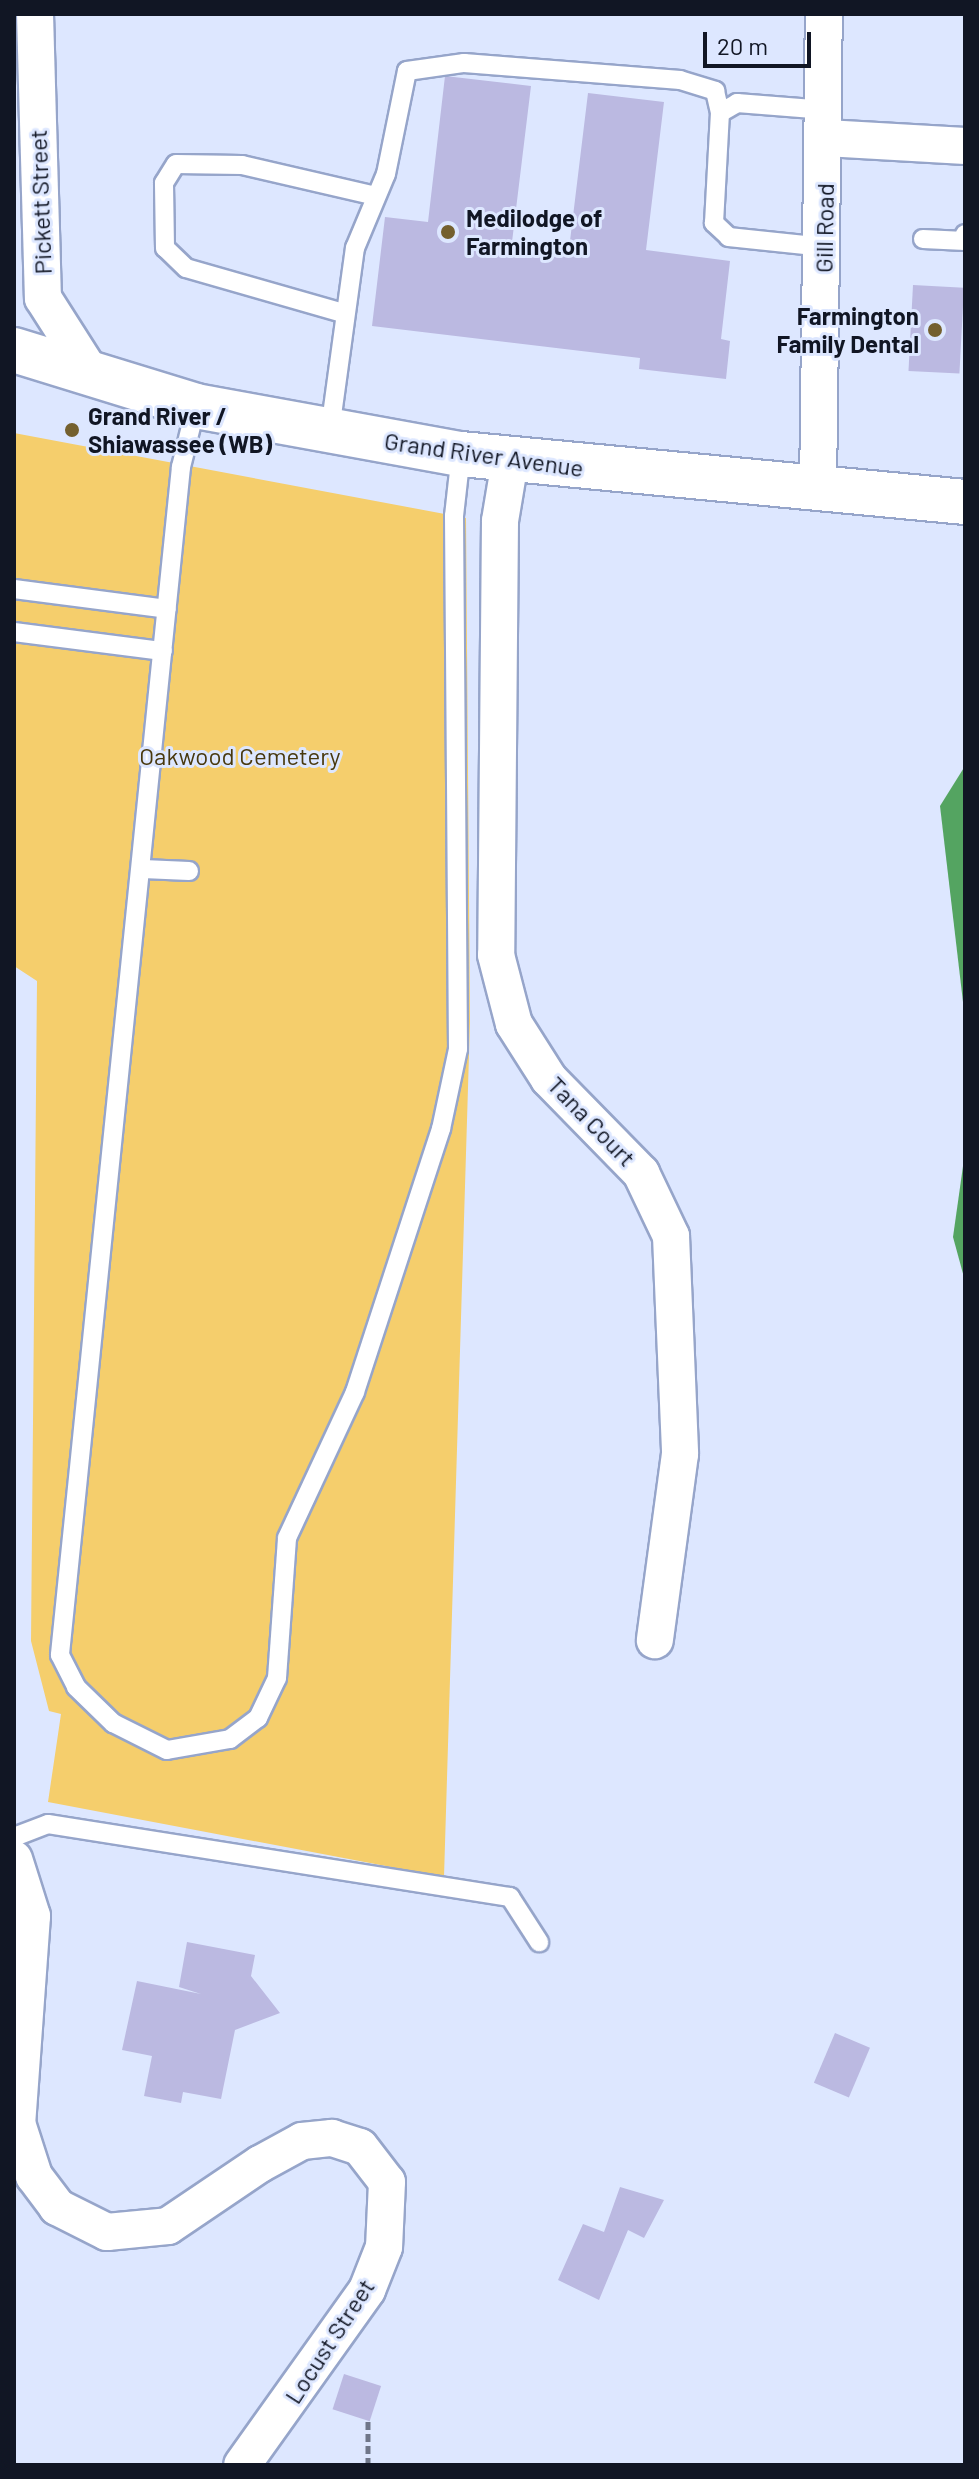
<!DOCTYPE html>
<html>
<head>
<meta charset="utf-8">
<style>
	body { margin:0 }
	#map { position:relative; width:979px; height:2479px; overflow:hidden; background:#dde7ff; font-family:Barlow,sans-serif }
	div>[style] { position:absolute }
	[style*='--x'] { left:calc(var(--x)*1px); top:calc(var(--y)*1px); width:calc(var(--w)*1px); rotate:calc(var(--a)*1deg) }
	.green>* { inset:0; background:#f5ce6c }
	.water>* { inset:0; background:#54a461 }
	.building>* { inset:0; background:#bbb9e1; transform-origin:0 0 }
	.path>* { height:5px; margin-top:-2.5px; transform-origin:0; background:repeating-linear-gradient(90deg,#70778a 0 8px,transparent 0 12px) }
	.roads { filter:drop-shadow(2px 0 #96a5ca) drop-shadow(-2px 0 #96a5ca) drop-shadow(0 2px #96a5ca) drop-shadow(0 -2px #96a5ca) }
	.service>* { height:18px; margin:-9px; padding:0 9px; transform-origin:9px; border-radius:9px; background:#fff }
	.minor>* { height:36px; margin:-18px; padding:0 18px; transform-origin:18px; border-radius:18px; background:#fff }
	.secondary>* { height:44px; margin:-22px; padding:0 22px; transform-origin:22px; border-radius:22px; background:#fff }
	.dots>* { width:22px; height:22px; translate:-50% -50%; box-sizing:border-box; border:4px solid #dde7ff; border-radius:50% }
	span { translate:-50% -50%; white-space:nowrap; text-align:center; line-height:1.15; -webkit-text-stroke:6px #dde7ff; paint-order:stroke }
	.street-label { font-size:24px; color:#111624 }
	.poi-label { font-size:24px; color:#111624; font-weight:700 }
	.left { translate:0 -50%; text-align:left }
	.right { translate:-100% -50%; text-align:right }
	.park-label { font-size:24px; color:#48380d }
	.frame { position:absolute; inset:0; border:16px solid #111624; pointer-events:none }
	.scale { position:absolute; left:703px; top:32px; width:108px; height:36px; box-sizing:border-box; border:4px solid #111624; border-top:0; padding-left:10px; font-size:24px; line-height:28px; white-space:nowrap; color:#111624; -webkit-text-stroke:6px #dde7ff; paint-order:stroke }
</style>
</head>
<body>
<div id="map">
	<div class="green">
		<i style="clip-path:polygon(14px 433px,466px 518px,470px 1022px,444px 1877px,48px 1802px,61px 1714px,49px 1711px,31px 1641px,37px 981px,14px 966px)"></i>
	</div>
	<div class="water">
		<i style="clip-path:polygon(965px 766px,965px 1019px,940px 806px)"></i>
		<i style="clip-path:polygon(965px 1152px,965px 1281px,953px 1237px)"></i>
	</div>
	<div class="building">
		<i style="clip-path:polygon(445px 76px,531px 86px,512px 242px,569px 249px,588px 93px,664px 102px,646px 250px,730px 261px,721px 339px,730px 341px,726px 379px,639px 369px,640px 358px,372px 326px,385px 217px,428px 222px)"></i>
		<i style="left:913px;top:285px;width:51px;height:86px;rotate:3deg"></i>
		<i style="clip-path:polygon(187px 1942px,255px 1955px,251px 1976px,280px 2013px,235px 2030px,221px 2099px,183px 2092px,181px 2103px,144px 2096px,152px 2056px,122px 2050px,137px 1981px,201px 1994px,179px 1987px)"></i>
		<i style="left:835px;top:2033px;width:38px;height:54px;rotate:23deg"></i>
		<i style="clip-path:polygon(620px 2187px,664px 2200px,644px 2238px,628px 2230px,599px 2300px,558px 2280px,583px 2224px,604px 2232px)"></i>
		<i style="left:344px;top:2374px;width:39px;height:37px;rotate:18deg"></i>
	</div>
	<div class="path">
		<i style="--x:368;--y:2465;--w:44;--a:-90"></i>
	</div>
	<div class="roads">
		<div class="service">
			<i style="--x:923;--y:239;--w:42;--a:2.7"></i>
			<i style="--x:965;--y:241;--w:7;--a:-90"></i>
			<i style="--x:824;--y:247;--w:96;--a:-174"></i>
			<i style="--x:729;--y:237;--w:21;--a:-137"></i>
			<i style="--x:714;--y:223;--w:110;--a:-86.9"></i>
			<i style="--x:720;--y:113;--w:20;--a:-30"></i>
			<i style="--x:737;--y:103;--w:89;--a:4.5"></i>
			<i style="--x:343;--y:313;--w:163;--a:-164"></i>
			<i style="--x:186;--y:268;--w:29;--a:-136"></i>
			<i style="--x:165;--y:248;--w:65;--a:-90.9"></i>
			<i style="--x:164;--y:183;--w:22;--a:-58"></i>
			<i style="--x:176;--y:164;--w:66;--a:0.9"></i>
			<i style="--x:242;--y:165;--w:133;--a:13"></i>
			<i style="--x:196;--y:406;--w:63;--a:103.8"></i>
			<i style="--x:181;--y:467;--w:1194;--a:95.82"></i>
			<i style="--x:60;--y:1655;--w:36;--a:63"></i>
			<i style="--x:76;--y:1687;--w:52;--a:44.2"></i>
			<i style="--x:113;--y:1723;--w:60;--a:26.6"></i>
			<i style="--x:167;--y:1750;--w:64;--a:-9.9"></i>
			<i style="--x:230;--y:1739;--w:35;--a:-37"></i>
			<i style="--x:258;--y:1718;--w:44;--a:-64.6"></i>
			<i style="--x:277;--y:1678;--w:140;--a:-85.9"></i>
			<i style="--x:287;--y:1538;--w:161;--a:-65"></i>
			<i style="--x:355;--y:1392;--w:277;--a:-71.9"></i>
			<i style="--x:441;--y:1129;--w:82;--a:-78"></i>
			<i style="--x:458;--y:1049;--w:533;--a:-90.43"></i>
			<i style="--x:454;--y:516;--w:62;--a:-83.6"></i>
			<i style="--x:330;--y:430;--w:184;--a:-82.2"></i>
			<i style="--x:355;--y:248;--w:80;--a:-67.3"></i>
			<i style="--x:386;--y:174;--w:105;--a:-78.5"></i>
			<i style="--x:407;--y:71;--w:58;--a:-8"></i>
			<i style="--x:464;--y:63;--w:217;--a:4.5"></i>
			<i style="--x:680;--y:80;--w:37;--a:17"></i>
			<i style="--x:715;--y:91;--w:23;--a:77"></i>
			<i style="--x:14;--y:589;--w:154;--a:7.4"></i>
			<i style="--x:14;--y:632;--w:150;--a:7.3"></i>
			<i style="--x:143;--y:869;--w:46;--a:2.5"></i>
			<i style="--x:14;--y:1837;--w:36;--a:-21"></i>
			<i style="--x:48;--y:1824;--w:468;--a:9"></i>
			<i style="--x:510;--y:1897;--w:54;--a:57.2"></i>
		</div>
		<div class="minor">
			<i style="--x:35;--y:14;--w:284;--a:88.4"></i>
			<i style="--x:43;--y:298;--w:91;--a:57.5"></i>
			<i style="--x:826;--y:138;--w:139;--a:3.3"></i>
			<i style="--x:510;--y:461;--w:61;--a:99.5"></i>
			<i style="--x:500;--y:521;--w:434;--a:90.5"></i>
			<i style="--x:496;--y:955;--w:71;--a:75.4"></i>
			<i style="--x:514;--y:1024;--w:65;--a:57.5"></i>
			<i style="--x:549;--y:1079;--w:132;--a:45.6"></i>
			<i style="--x:641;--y:1173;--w:70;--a:64.5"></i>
			<i style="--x:671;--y:1236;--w:218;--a:87.6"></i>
			<i style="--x:680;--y:1454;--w:188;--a:97.7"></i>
			<i style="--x:818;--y:491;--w:477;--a:-89.3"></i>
			<i style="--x:14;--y:1859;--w:60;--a:72.5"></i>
			<i style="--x:32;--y:1916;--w:208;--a:94.1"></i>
			<i style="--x:17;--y:2123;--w:56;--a:72.2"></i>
			<i style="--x:34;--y:2176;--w:39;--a:53"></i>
			<i style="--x:57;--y:2207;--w:56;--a:26.6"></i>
			<i style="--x:107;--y:2232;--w:61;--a:-5.6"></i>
			<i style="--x:168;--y:2226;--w:111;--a:-34"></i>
			<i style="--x:260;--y:2164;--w:48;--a:-28.7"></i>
			<i style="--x:302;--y:2141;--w:30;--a:-6"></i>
			<i style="--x:332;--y:2138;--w:29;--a:18"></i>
			<i style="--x:360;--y:2147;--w:44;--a:52.4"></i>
			<i style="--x:387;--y:2182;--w:65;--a:92.6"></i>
			<i style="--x:384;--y:2247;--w:46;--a:111.6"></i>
			<i style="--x:367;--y:2290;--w:215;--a:125.5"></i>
		</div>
		<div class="secondary">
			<i style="--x:14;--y:350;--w:190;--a:17.1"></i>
			<i style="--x:196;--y:406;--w:269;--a:10.3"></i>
			<i style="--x:461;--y:454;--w:506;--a:5.44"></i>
		</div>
	</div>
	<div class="dots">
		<i style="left:448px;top:232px;background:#74602f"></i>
		<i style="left:935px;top:330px;background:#74602f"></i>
		<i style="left:72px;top:430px;background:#74602f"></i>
	</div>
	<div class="street-label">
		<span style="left:40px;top:202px;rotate:-92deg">Pickett Street</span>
		<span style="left:824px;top:228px;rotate:-89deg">Gill Road</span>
		<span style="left:484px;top:454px;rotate:8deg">Grand River Avenue</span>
		<span style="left:592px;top:1121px;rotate:46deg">Tana Court</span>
		<span style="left:329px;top:2341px;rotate:-57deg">Locust Street</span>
	</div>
	<div class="poi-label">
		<span class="left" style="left:466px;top:232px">Medilodge of<br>Farmington</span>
		<span class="right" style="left:919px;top:330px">Farmington<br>Family Dental</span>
		<span class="left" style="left:88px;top:430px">Grand River /<br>Shiawassee (WB)</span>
	</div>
	<div class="park-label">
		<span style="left:240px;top:756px">Oakwood Cemetery</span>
	</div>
	<div class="frame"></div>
	<div class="scale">20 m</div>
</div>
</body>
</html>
